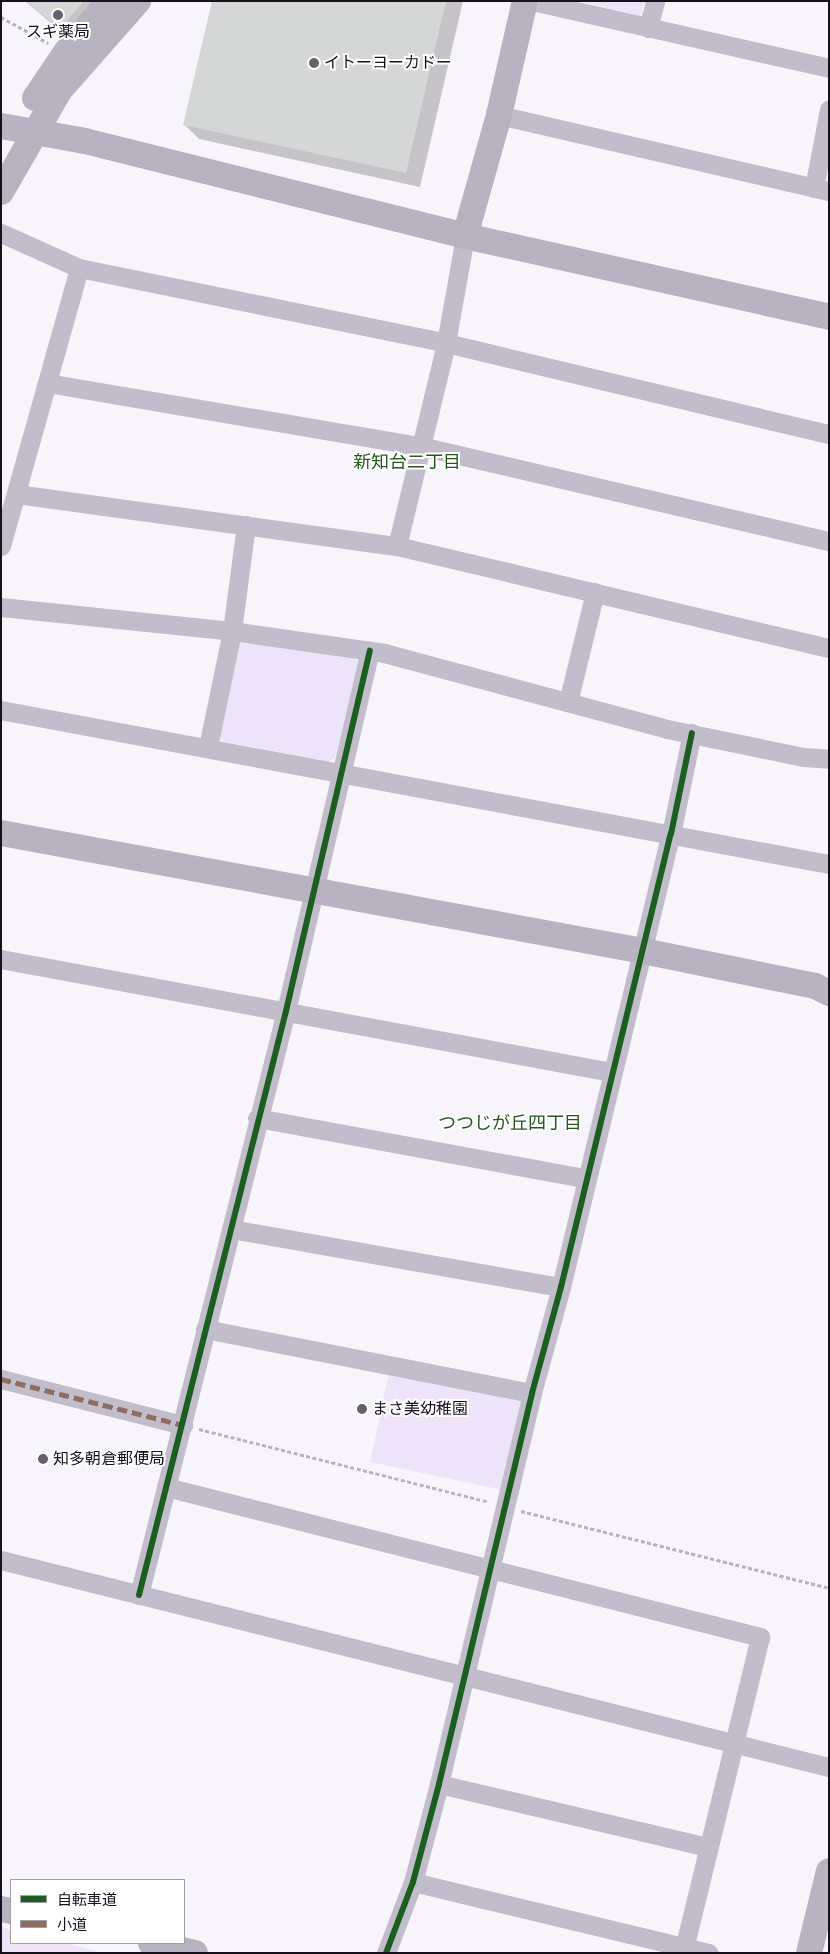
<!DOCTYPE html>
<html>
<head>
<meta charset="utf-8">
<style>
	body { margin:0 }
	#map { position:relative; width:830px; height:1954px; overflow:hidden; background:#f8f4fc; font-family:"Varela Round","Noto Sans JP",sans-serif }
	div>[style] { position:absolute }
	[style*='--x'] { left:calc(var(--x)*1px); top:calc(var(--y)*1px); width:calc(var(--w)*1px); rotate:calc(var(--a)*1deg) }
	.green>* { inset:0; background:#eee4fa; transform-origin:0 0 }
	.shadow>* { inset:0; background:#0003 }
	.building>* { inset:0; background:#d4d7d5 }
	.path>* { height:3px; margin-top:-1.5px; transform-origin:0; background:repeating-linear-gradient(90deg,#b7b3bc 0 4px,transparent 0 6.5px) }
	.street>* { height:19px; margin:-9.5px; padding:0 9.5px; transform-origin:9.5px; border-radius:9.5px; background:#c2bdca }
	.secondary>* { height:26px; margin:-13px; padding:0 13px; transform-origin:13px; border-radius:13px; background:#b8b3c0 }
	.quiet>* { height:5px; margin-top:-2.5px; transform-origin:0; background:repeating-linear-gradient(90deg,#8d6e63 0 10px,transparent 0 15px) }
	.cycleway>* { height:6px; margin:-3px; padding:0 3px; transform-origin:3px; border-radius:3px; background:#1b5e20 }
	.dots>* { width:14px; height:14px; translate:-50% -50%; box-sizing:border-box; border:2px solid #fff; border-radius:50% }
	span { translate:-50% -50%; white-space:nowrap; text-align:center; line-height:1.15; -webkit-text-stroke:4px #fff; paint-order:stroke }
	.poi-label { font-size:16px; color:#16111d }
	.left { translate:0 -50%; text-align:left }
	.neighbourhood-label { font-size:18px; color:#28561e }
	.frame { position:absolute; inset:0; border:2px solid #16111d; pointer-events:none }
	.legend { position:absolute; left:10px; top:1879px; width:175px; height:65px; box-sizing:border-box; background:#fff; border:1px solid #a2a0a5; margin:0; padding:6px 9px; list-style:none; font-size:15px; color:#16111d }
	.legend li { display:flex; align-items:center; gap:10px; height:25px }
	.legend b { width:25px; border:1px solid #a2a0a5 }
</style>
</head>
<body>
<div id="map">
	<div class="green">
		<i style="clip-path:polygon(579px 1px,644px 1px,641px 17px)"></i>
		<i style="clip-path:polygon(235px 642px,356px 657px,360px 664px,335px 758px,329px 762px,217px 740px)"></i>
		<i style="left:390px;top:1368px;width:135px;height:96px;rotate:12deg"></i>
		<i style="clip-path:polygon(1px 1927px,11px 1930px,11px 1943px,64px 1943px,104px 1953px,1px 1953px)"></i>
	</div>
	<div class="shadow">
		<i style="clip-path:polygon(25px 1px,111px 1px,75px 43px)"></i>
		<i style="clip-path:polygon(213px 1px,463px 1px,420px 187px,199px 139px,184px 124px)"></i>
	</div>
	<div class="building">
		<i style="clip-path:polygon(26px 1px,84px 1px,60px 29px)"></i>
		<i style="clip-path:polygon(212px 1px,446px 1px,406px 173px,183px 125px)"></i>
	</div>
	<div class="path">
		<i style="--x:1;--y:17;--w:54;--a:29"></i>
		<i style="--x:199;--y:1429;--w:299;--a:14.1"></i>
		<i style="--x:521;--y:1511;--w:317;--a:14"></i>
	</div>
	<div class="street">
		<i style="--x:532;--y:1;--w:304;--a:12.7"></i>
		<i style="--x:648;--y:28;--w:28;--a:-75"></i>
		<i style="--x:499;--y:115;--w:339;--a:13"></i>
		<i style="--x:814;--y:188;--w:80;--a:-79.2"></i>
		<i style="--x:1;--y:233;--w:85;--a:24.2"></i>
		<i style="--x:79;--y:268;--w:375;--a:11.5"></i>
		<i style="--x:446;--y:343;--w:394;--a:13.4"></i>
		<i style="--x:47;--y:383;--w:378;--a:9.6"></i>
		<i style="--x:420;--y:446;--w:420;--a:13.1"></i>
		<i style="--x:16;--y:494;--w:385;--a:7.8"></i>
		<i style="--x:397;--y:546;--w:444;--a:13.3"></i>
		<i style="--x:1;--y:546;--w:289;--a:-74.3"></i>
		<i style="--x:397;--y:546;--w:209;--a:-76.4"></i>
		<i style="--x:446;--y:343;--w:109;--a:-79.9"></i>
		<i style="--x:1;--y:607;--w:232;--a:5.9"></i>
		<i style="--x:232;--y:631;--w:154;--a:8.2"></i>
		<i style="--x:384;--y:653;--w:293;--a:15"></i>
		<i style="--x:667;--y:729;--w:139;--a:11.6"></i>
		<i style="--x:803;--y:757;--w:26;--a:4"></i>
		<i style="--x:568;--y:702;--w:113;--a:-76.2"></i>
		<i style="--x:1;--y:710;--w:842;--a:10.54"></i>
		<i style="--x:208;--y:747;--w:118;--a:-78.3"></i>
		<i style="--x:232;--y:631;--w:107;--a:-82.5"></i>
		<i style="--x:1;--y:959;--w:620;--a:10.49"></i>
		<i style="--x:257;--y:1118;--w:333;--a:10.4"></i>
		<i style="--x:231;--y:1229;--w:335;--a:10"></i>
		<i style="--x:205;--y:1329;--w:333;--a:11.1"></i>
		<i style="--x:1;--y:1379;--w:188;--a:14.2"></i>
		<i style="--x:166;--y:1487;--w:613;--a:14.17"></i>
		<i style="--x:760;--y:1637;--w:317;--a:103.7"></i>
		<i style="--x:1;--y:1560;--w:853;--a:14.04"></i>
		<i style="--x:139;--y:1595;--w:602;--a:-75.87"></i>
		<i style="--x:286;--y:1011;--w:370;--a:-76.9"></i>
		<i style="--x:439;--y:1784;--w:276;--a:13.2"></i>
		<i style="--x:413;--y:1882;--w:304;--a:13.5"></i>
		<i style="--x:386;--y:1953;--w:76;--a:-69.2"></i>
		<i style="--x:413;--y:1882;--w:101;--a:-75.1"></i>
		<i style="--x:439;--y:1784;--w:402;--a:-76.6"></i>
		<i style="--x:532;--y:1393;--w:110;--a:-74.7"></i>
		<i style="--x:561;--y:1287;--w:466;--a:-76.4"></i>
		<i style="--x:671;--y:834;--w:103;--a:-78.3"></i>
	</div>
	<div class="secondary">
		<i style="--x:35;--y:98;--w:55;--a:-56"></i>
		<i style="--x:66;--y:52;--w:67;--a:-49.9"></i>
		<i style="--x:1;--y:126;--w:85;--a:10.1"></i>
		<i style="--x:85;--y:141;--w:392;--a:14"></i>
		<i style="--x:465;--y:236;--w:373;--a:12.5"></i>
		<i style="--x:1;--y:192;--w:116;--a:-60.1"></i>
		<i style="--x:59;--y:91;--w:120;--a:-48.7"></i>
		<i style="--x:465;--y:236;--w:126;--a:-74.3"></i>
		<i style="--x:499;--y:115;--w:117;--a:-77.2"></i>
		<i style="--x:1;--y:833;--w:653;--a:10.41"></i>
		<i style="--x:643;--y:951;--w:176;--a:11.5"></i>
		<i style="--x:815;--y:986;--w:16;--a:27"></i>
		<i style="--x:1;--y:1909;--w:10;--a:11"></i>
		<i style="--x:151;--y:1943;--w:45;--a:12.8"></i>
		<i style="--x:809;--y:1953;--w:84;--a:-76.3"></i>
	</div>
	<div class="quiet">
		<i style="--x:1;--y:1379;--w:188;--a:14.2"></i>
	</div>
	<div class="cycleway">
		<i style="--x:139;--y:1595;--w:602;--a:-75.87"></i>
		<i style="--x:286;--y:1011;--w:370;--a:-76.9"></i>
		<i style="--x:386;--y:1953;--w:76;--a:-69.2"></i>
		<i style="--x:413;--y:1882;--w:101;--a:-75.1"></i>
		<i style="--x:439;--y:1784;--w:402;--a:-76.6"></i>
		<i style="--x:532;--y:1393;--w:110;--a:-74.7"></i>
		<i style="--x:561;--y:1287;--w:466;--a:-76.4"></i>
		<i style="--x:671;--y:834;--w:103;--a:-78.3"></i>
	</div>
	<div class="dots">
		<i style="left:58px;top:15px;background:#65606b"></i>
		<i style="left:314px;top:63px;background:#65606b"></i>
		<i style="left:362px;top:1409px;background:#65606b"></i>
		<i style="left:43px;top:1459px;background:#65606b"></i>
	</div>
	<div class="poi-label">
		<span style="left:58px;top:32px">スギ薬局</span>
		<span class="left" style="left:324px;top:63px">イトーヨーカドー</span>
		<span class="left" style="left:372px;top:1409px">まさ美幼稚園</span>
		<span class="left" style="left:53px;top:1459px">知多朝倉郵便局</span>
	</div>
	<div class="neighbourhood-label">
		<span style="left:407px;top:462px">新知台二丁目</span>
		<span style="left:510px;top:1123px">つつじが丘四丁目</span>
	</div>
	<div class="frame"></div>
	<ul class="legend">
	<li><b style="height:6px;background:#1b5e20"></b>自転車道</li>
	<li><b style="height:6px;background:#8d6e63"></b>小道</li>
	</ul>
</div>
</body>
</html>
